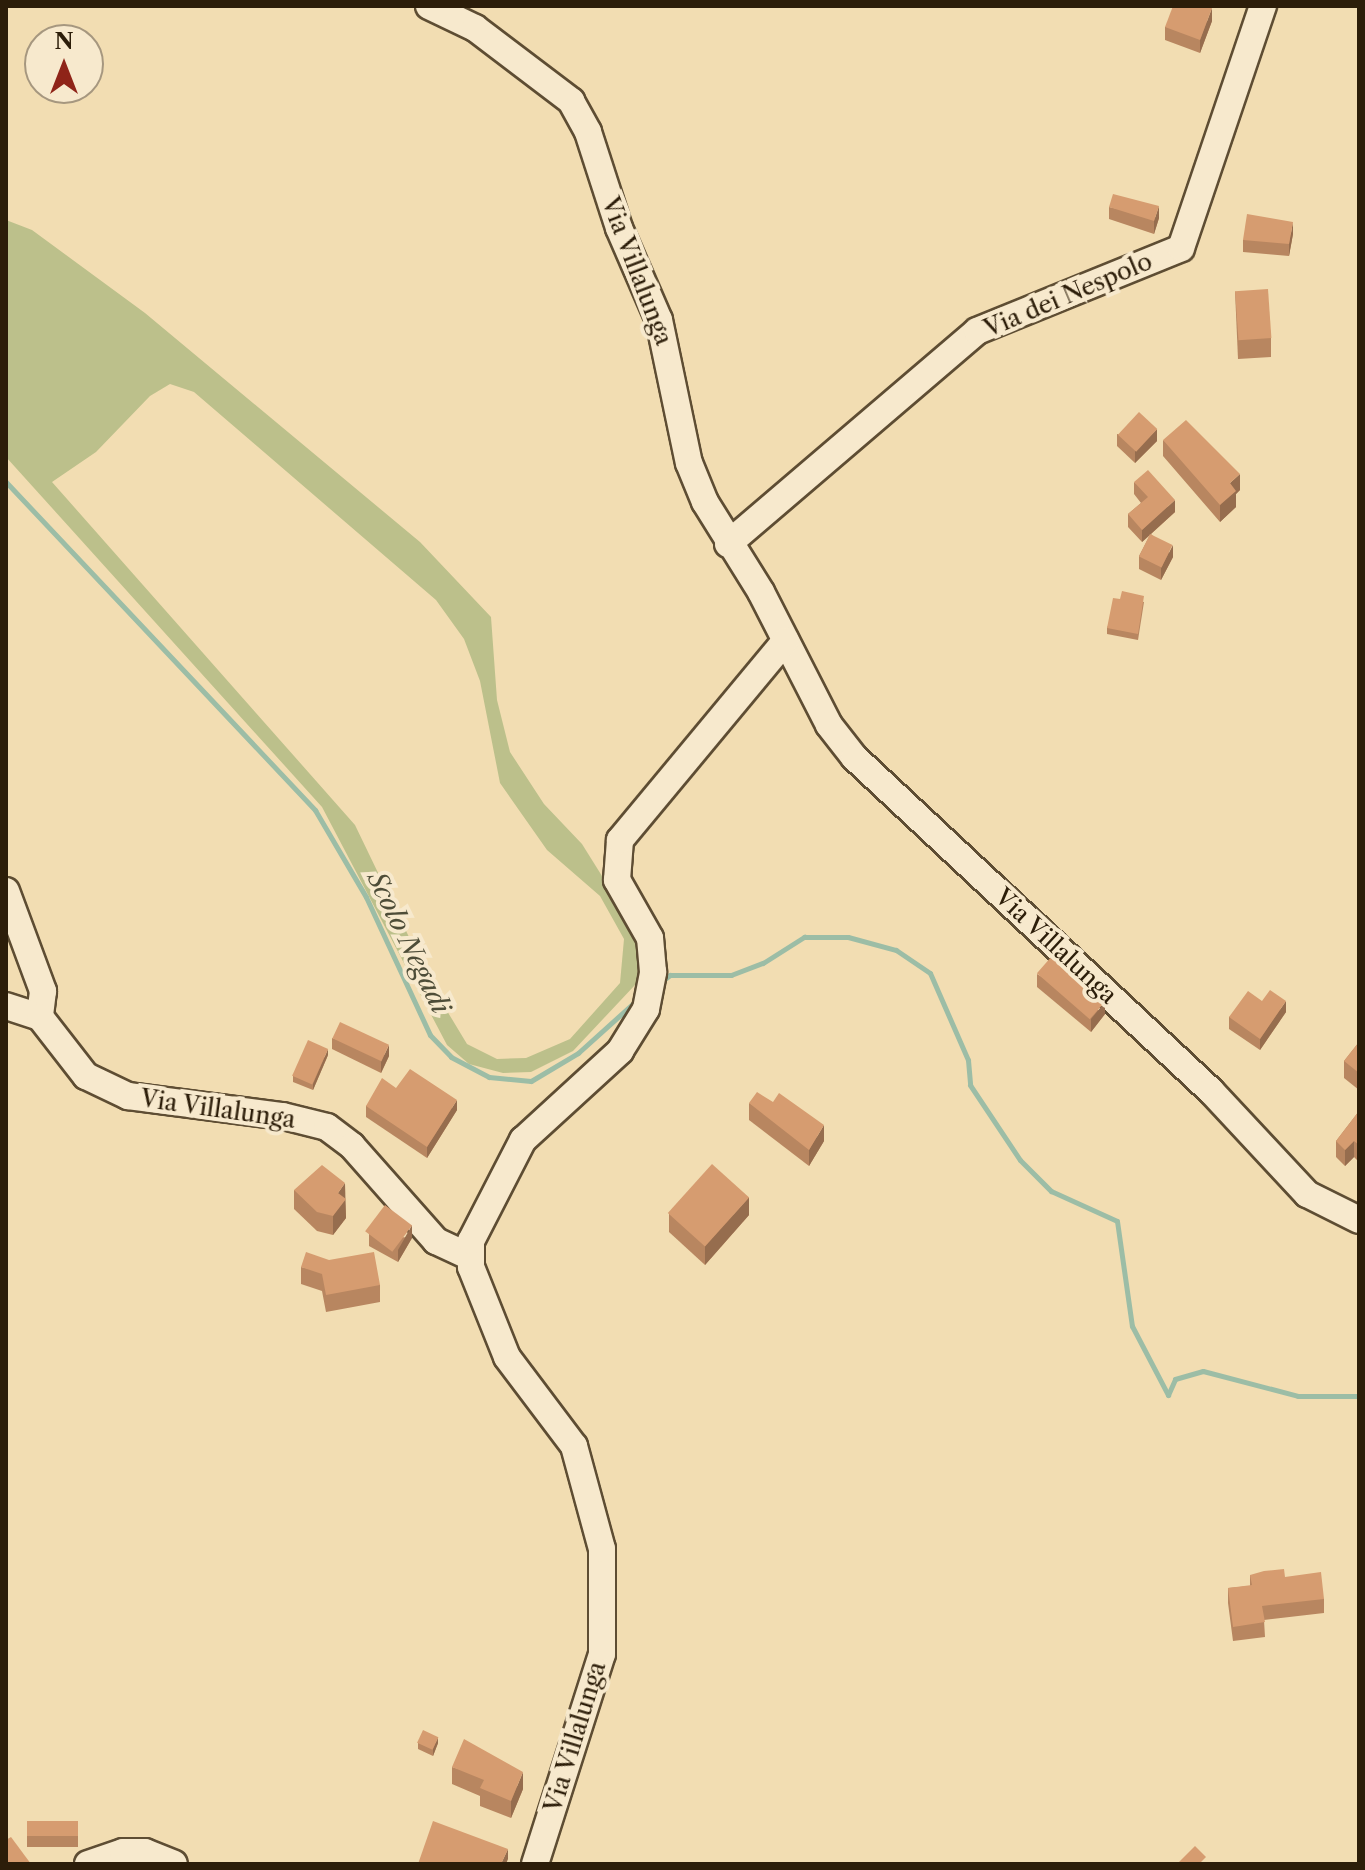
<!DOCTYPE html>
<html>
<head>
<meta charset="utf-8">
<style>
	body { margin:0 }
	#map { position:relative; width:1365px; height:1870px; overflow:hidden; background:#f2ddb2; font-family:"Libre Caslon Text",serif }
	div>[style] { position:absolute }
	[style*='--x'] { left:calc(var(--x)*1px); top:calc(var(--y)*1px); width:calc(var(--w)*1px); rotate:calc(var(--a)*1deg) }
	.green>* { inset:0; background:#bcc08b }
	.stream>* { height:5px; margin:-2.5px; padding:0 2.5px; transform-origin:2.5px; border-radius:2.5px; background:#9cbda6 }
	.roads { filter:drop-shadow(2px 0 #5e4d33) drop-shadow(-2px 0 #5e4d33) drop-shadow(0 2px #5e4d33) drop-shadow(0 -2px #5e4d33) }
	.minor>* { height:26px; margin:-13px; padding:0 13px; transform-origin:13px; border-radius:13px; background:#f7e9cd }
	.wall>* { inset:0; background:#b88660; transform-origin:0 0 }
	.shaded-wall>* { inset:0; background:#966d4e }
	.building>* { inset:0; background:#d69c70; transform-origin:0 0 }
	span { translate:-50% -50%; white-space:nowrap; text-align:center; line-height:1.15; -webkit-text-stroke:8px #f7e9cd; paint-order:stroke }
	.street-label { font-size:24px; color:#2c1d09 }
	.water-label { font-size:26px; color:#4e4d38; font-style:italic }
	.frame { position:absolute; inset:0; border:8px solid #2c1d09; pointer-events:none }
	.north { position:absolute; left:24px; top:24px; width:80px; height:80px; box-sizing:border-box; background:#f7e9cd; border:2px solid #a6977f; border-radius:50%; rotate:0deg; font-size:22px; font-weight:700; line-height:32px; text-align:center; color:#2c1d09 }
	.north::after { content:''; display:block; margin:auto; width:28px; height:36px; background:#8f2418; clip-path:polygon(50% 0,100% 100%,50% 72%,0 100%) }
</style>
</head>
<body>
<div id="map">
	<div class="green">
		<i style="clip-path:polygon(evenodd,6px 220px,32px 230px,145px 313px,420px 542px,491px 617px,497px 700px,510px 752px,544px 804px,582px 844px,637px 932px,641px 968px,635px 985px,573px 1051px,531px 1072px,503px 1073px,469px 1064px,447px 1045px,322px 807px,6px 457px,6px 220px,170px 384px,194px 392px,436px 600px,464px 639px,480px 681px,500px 783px,547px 850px,600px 896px,624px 939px,620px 983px,570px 1039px,526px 1058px,497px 1059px,467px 1044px,435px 991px,355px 825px,52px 482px,96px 452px,150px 396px,170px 384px)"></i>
	</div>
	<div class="stream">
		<i style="--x:6;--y:482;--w:451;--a:46.7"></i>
		<i style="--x:315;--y:810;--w:101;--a:59.6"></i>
		<i style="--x:366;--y:897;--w:152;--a:65.1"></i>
		<i style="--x:430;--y:1035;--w:30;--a:46"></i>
		<i style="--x:451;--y:1057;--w:43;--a:27.8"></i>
		<i style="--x:489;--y:1077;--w:42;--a:5.4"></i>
		<i style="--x:531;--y:1081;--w:55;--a:-30.8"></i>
		<i style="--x:578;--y:1053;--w:81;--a:-42"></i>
		<i style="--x:662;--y:981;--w:10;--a:-37"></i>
		<i style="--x:670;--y:975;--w:61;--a:0"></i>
		<i style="--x:731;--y:975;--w:34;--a:-21"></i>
		<i style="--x:763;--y:963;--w:49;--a:-32.4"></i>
		<i style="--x:804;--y:937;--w:44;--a:0"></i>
		<i style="--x:848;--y:937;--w:50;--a:15.2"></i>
		<i style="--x:896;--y:950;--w:41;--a:34.1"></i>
		<i style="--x:930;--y:973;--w:95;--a:66.4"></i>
		<i style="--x:968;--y:1060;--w:25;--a:85"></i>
		<i style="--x:970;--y:1085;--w:90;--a:56.3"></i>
		<i style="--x:1020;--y:1160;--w:44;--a:45"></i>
		<i style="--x:1051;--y:1191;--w:72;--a:24.4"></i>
		<i style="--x:1117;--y:1221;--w:106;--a:81.9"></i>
		<i style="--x:1132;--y:1326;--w:78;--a:62.4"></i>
		<i style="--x:1168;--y:1395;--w:17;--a:-66"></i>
		<i style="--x:1175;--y:1379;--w:29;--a:-16"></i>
		<i style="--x:1203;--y:1371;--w:98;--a:14.7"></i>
		<i style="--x:1298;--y:1396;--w:61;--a:0"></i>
	</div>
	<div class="roads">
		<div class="minor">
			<i style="--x:429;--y:6;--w:51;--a:25.6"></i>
			<i style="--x:475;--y:28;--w:121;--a:37.2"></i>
			<i style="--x:571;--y:101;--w:35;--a:61"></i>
			<i style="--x:588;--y:132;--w:101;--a:72.1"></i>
			<i style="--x:619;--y:228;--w:100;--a:66.5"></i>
			<i style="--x:659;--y:320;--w:146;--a:78.2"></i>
			<i style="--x:689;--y:463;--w:42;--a:67.7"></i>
			<i style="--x:705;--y:502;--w:106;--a:58.1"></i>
			<i style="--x:761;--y:592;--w:149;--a:62.9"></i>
			<i style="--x:829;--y:725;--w:41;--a:52"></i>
			<i style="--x:854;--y:757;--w:489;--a:43.1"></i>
			<i style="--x:1211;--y:1091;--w:141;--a:47"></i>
			<i style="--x:1307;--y:1194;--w:58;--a:26.6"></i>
			<i style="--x:728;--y:544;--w:328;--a:-40.5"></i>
			<i style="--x:977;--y:331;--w:220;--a:-22.1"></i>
			<i style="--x:1181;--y:248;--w:256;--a:-71.3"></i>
			<i style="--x:6;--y:891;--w:107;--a:69.7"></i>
			<i style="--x:43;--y:991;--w:26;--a:97"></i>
			<i style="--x:6;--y:1006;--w:36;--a:18"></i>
			<i style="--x:40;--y:1017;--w:75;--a:52.1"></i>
			<i style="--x:86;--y:1076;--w:47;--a:25.5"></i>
			<i style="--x:128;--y:1096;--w:156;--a:7.4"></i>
			<i style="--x:283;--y:1116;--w:45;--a:14"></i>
			<i style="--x:327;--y:1127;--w:31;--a:37"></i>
			<i style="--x:352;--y:1146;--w:127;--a:48.5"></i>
			<i style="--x:436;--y:1241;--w:38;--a:25"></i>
			<i style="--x:88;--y:1864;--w:37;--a:-19"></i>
			<i style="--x:123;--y:1852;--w:22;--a:0"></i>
			<i style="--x:145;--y:1852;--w:31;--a:22"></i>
			<i style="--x:535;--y:1864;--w:220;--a:-72.3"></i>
			<i style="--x:602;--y:1654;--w:105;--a:-90"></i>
			<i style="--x:602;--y:1549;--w:107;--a:-105.2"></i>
			<i style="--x:574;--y:1446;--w:111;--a:-127"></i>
			<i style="--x:507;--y:1357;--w:97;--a:-111.8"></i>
			<i style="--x:471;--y:1267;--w:26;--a:-90"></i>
			<i style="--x:471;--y:1241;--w:114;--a:-62.8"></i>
			<i style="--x:523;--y:1140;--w:132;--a:-42.5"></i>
			<i style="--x:620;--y:1051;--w:49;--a:-58.2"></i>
			<i style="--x:646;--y:1009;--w:38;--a:-79"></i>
			<i style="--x:653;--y:972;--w:34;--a:-95"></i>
			<i style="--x:650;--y:938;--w:67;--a:-119.6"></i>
			<i style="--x:617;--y:880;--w:40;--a:-85.7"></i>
			<i style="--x:620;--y:840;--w:259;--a:-50.3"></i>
		</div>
	</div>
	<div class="wall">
		<i style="clip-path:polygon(1212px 21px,1200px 53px,1165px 40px,1165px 27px)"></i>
		<i style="clip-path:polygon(1109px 207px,1159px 218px,1154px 234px,1109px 219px)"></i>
		<i style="clip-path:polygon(1293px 234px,1289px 256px,1243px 252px,1243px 240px)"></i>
		<i style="clip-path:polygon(1235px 291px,1271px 338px,1271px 357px,1238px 359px)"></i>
		<i style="clip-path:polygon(1117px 434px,1157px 441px,1135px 463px,1117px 446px)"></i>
		<i style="clip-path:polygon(1163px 440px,1240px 490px,1236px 494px,1236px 507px,1220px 522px,1163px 456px)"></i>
		<i style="clip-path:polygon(1134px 482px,1175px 512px,1151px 534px,1173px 557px,1161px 580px,1139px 569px,1139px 556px,1150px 535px,1142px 542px,1128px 527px,1128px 514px,1141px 503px,1134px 494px)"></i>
		<i style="clip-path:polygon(1120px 599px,1144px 602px,1138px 640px,1107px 634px,1107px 628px)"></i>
		<i style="clip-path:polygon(1037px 974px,1105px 1014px,1091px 1032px,1037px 987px)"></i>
		<i style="clip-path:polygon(1262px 1001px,1286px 1012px,1260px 1050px,1229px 1029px,1229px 1017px)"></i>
		<i style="clip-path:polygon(332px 1038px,389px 1056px,381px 1073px,332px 1049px)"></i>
		<i style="clip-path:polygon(1359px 1042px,1359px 1090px,1344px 1078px,1344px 1061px)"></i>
		<i style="clip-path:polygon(328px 1055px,313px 1090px,293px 1082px,293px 1076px)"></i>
		<i style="clip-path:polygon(396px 1088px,457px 1110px,427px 1158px,366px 1117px,366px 1106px)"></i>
		<i style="clip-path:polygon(749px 1103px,824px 1141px,809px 1166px,749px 1120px)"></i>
		<i style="clip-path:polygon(1359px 1111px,1359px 1162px,1354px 1157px,1345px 1166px,1336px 1157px,1336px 1141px)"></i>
		<i style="clip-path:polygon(294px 1190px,345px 1199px,346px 1218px,333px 1235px,317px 1231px,294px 1209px)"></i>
		<i style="clip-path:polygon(669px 1214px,749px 1215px,705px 1265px,669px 1232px)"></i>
		<i style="clip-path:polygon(369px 1234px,412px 1238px,398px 1262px,369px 1246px)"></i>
		<i style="clip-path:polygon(301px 1267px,380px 1285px,380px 1302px,326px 1312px,322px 1291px,301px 1284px)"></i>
		<i style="clip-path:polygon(1250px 1575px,1285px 1577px,1324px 1599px,1324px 1613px,1264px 1620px,1265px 1637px,1233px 1641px,1228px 1603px,1228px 1588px,1250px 1586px)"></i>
		<i style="clip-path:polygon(418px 1743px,438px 1743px,433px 1756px,418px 1749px)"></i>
		<i style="clip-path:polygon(452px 1767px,523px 1789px,511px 1818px,480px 1806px,480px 1796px,452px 1784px)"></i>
		<i style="left:78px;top:1821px;width:26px;height:51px;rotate:90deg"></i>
	</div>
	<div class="shaded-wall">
		<i style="clip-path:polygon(1212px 8px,1212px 21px,1200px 53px,1200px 40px)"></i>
		<i style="clip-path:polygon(1159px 206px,1159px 218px,1154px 234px,1154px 221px)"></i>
		<i style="clip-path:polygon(1293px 222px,1293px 234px,1289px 256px,1289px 244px)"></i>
		<i style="clip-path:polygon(1157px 429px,1157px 441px,1135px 463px,1135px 451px)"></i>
		<i style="clip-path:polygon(1240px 474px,1240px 490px,1236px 494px,1236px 507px,1220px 522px,1220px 505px,1230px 483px)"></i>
		<i style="clip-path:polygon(1175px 500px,1175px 512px,1142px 542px,1142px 530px)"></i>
		<i style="clip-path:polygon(1173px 545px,1173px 557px,1161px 580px,1161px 568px)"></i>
		<i style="clip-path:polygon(1286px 1001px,1286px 1012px,1260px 1050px,1260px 1039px)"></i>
		<i style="clip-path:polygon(1105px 1002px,1105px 1014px,1091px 1032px,1091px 1019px)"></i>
		<i style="clip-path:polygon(389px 1045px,389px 1056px,381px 1073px,381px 1062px)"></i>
		<i style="clip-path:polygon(328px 1049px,328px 1055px,313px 1090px,313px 1084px)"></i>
		<i style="clip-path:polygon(457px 1100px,457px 1110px,427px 1158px,427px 1147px)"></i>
		<i style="clip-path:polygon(824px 1125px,824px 1141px,809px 1166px,809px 1150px)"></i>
		<i style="clip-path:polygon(1354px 1141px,1354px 1157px,1345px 1166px,1345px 1150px)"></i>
		<i style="clip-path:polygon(345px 1183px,346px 1218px,333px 1235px,333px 1216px,338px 1193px)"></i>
		<i style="clip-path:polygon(749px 1197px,749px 1215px,705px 1265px,705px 1246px)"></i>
		<i style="clip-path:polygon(412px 1225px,412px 1238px,398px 1262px,398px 1250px)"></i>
		<i style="clip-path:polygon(438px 1737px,438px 1743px,433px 1756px,433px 1749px)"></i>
		<i style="clip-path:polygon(523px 1772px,523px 1789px,511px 1818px,511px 1801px)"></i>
		<i style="clip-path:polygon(508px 1849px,508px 1859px,506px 1864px,501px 1864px)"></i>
	</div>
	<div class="building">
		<i style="clip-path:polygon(1173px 6px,1205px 6px,1212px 8px,1200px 40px,1165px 27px)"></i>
		<i style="clip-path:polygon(1113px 194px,1159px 206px,1154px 221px,1109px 207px)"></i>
		<i style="clip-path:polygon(1247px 214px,1293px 222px,1289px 244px,1243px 240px)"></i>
		<i style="left:1268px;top:289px;width:49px;height:33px;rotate:86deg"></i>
		<i style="left:1139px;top:412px;width:25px;height:31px;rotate:43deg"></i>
		<i style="clip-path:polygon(1186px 420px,1240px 474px,1230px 483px,1236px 491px,1220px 505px,1163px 440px)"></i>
		<i style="clip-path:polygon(1148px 470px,1175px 500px,1142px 530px,1128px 514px,1148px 497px,1134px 482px)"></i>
		<i style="left:1150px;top:534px;width:25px;height:25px;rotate:26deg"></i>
		<i style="clip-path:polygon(1122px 591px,1144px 596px,1138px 634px,1107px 628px,1113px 598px,1120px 599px)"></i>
		<i style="left:1052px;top:956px;width:70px;height:23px;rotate:41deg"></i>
		<i style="clip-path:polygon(1270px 990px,1286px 1001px,1260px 1039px,1229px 1017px,1248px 991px,1262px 1001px)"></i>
		<i style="left:340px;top:1022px;width:54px;height:18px;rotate:25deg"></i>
		<i style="left:308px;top:1040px;width:22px;height:39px;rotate:24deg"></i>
		<i style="clip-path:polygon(1359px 1042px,1359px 1073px,1344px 1061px)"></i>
		<i style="clip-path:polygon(410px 1069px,457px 1100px,427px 1147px,366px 1106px,382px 1078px,396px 1088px)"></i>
		<i style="clip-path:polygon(757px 1092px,773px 1102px,779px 1093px,824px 1125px,809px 1150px,749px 1103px)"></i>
		<i style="clip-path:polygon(1359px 1111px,1359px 1145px,1354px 1141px,1345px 1150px,1336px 1141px)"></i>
		<i style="left:712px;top:1164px;width:50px;height:66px;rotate:42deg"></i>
		<i style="clip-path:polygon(322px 1165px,345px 1183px,338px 1193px,346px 1199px,333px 1216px,317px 1212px,294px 1190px)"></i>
		<i style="left:385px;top:1205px;width:34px;height:33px;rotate:37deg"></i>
		<i style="clip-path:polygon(306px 1252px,329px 1260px,374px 1252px,380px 1285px,326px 1295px,322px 1274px,301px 1267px)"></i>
		<i style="clip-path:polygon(1284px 1569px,1285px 1577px,1321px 1572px,1324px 1599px,1262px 1606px,1265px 1622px,1233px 1627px,1228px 1588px,1252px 1585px,1250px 1575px,1264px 1571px)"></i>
		<i style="left:423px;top:1730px;width:17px;height:14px;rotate:25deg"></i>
		<i style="clip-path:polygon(464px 1739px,523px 1772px,511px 1801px,480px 1788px,484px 1780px,452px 1767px)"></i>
		<i style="left:78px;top:1821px;width:15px;height:51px;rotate:90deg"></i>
		<i style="clip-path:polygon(433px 1821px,508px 1849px,501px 1864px,418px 1864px)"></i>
		<i style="clip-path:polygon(11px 1837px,31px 1864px,6px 1864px,6px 1840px)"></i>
		<i style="clip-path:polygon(1195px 1846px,1206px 1857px,1199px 1864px,1177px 1864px)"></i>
	</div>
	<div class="street-label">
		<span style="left:637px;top:271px;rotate:69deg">Via Villalunga</span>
		<span style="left:1068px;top:295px;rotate:-23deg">Via dei Nespolo</span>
		<span style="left:1056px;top:946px;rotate:43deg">Via Villalunga</span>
		<span style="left:218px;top:1109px;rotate:8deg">Via Villalunga</span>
		<span style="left:575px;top:1737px;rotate:-73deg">Via Villalunga</span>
	</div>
	<div class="water-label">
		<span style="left:408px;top:943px;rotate:64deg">Scolo Negadi</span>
	</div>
	<div class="frame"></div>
	<div class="north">N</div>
</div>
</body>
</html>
